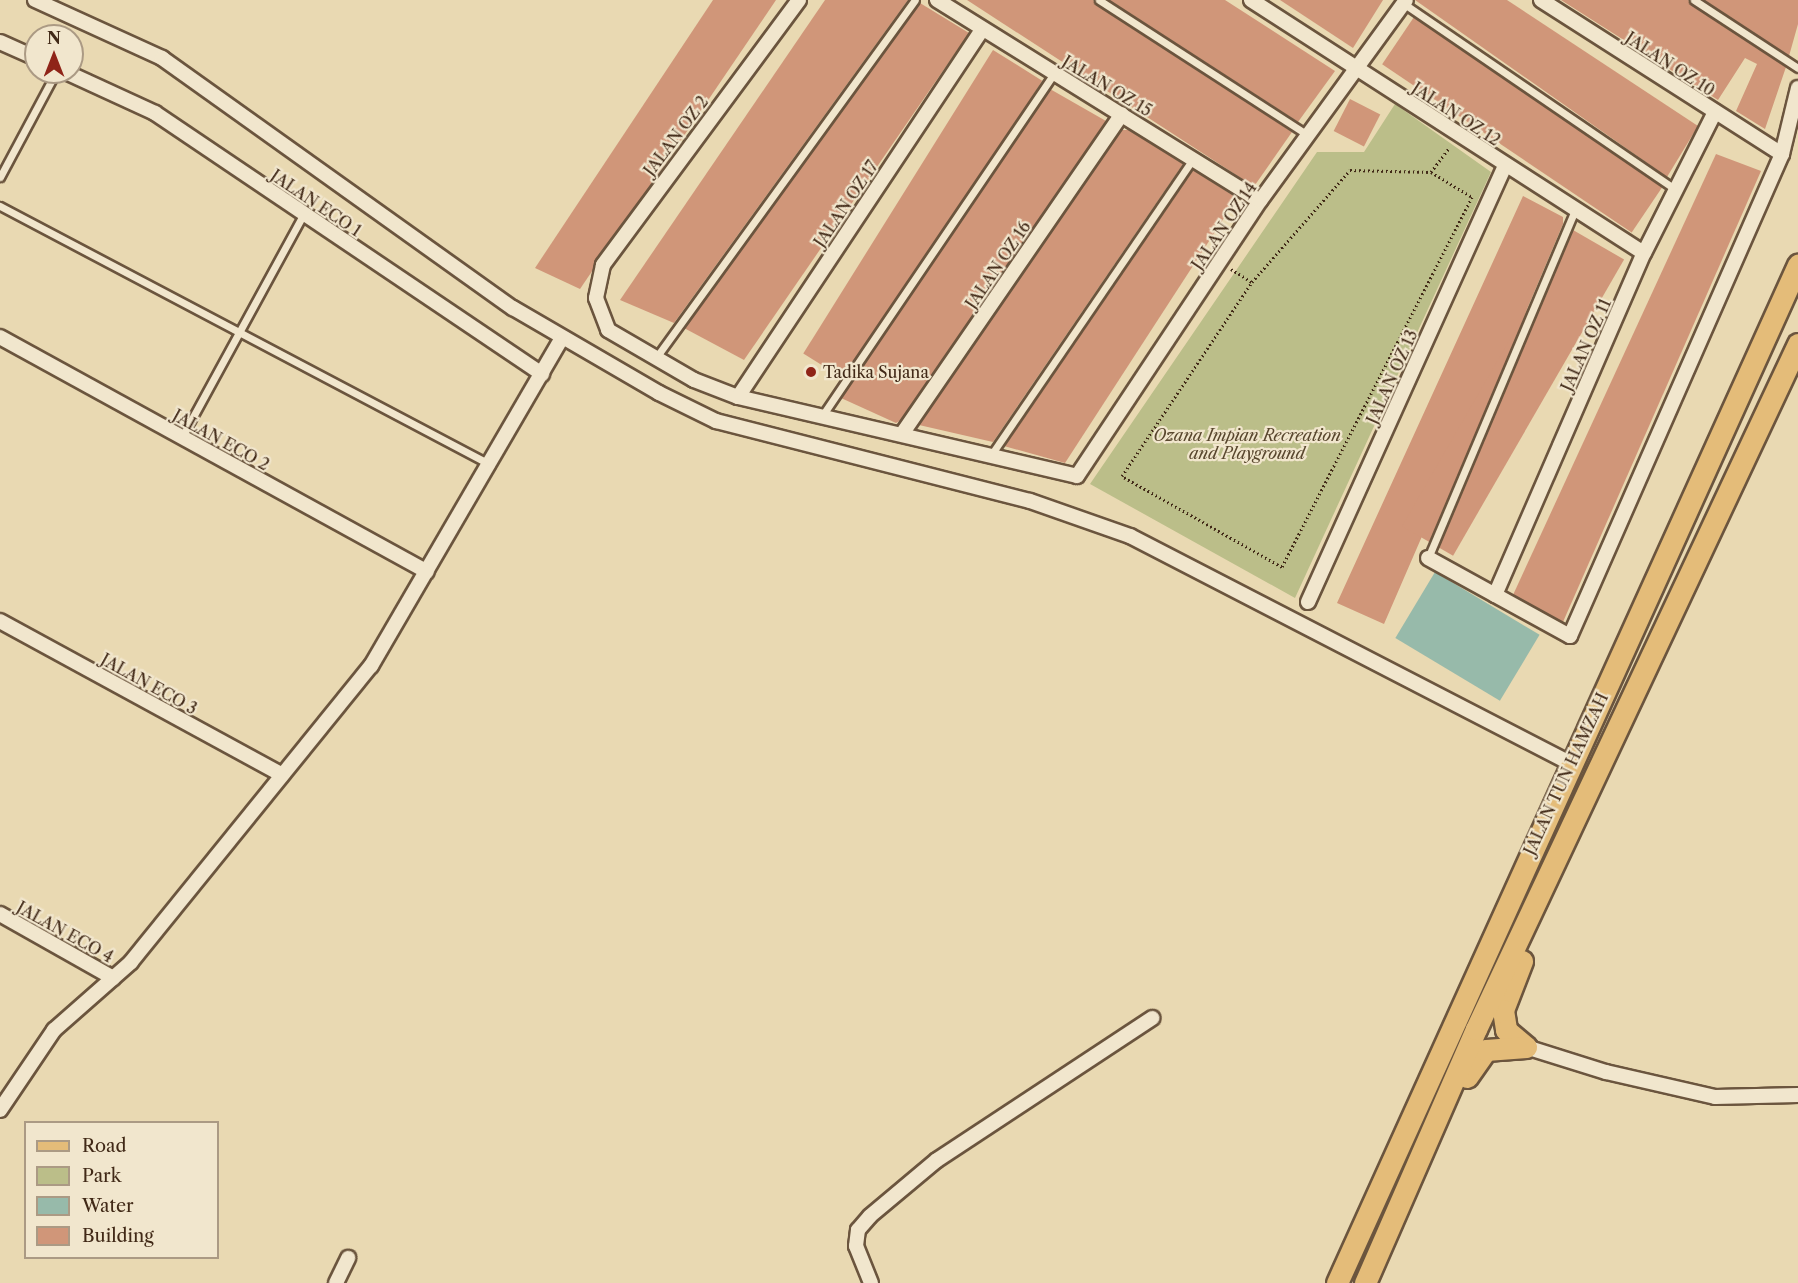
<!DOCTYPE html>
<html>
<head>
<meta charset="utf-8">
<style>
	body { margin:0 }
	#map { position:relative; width:1798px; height:1283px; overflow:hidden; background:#e9d9b2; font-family:"Libre Caslon Text",serif }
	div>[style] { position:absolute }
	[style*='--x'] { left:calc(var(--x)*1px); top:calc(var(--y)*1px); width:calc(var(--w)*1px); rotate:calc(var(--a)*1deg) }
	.green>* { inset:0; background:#bbbe89 }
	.water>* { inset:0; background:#97baaa; transform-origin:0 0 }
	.building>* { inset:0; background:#d09679; transform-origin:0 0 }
	.path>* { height:3px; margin-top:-1.5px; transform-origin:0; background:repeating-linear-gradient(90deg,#412917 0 1.5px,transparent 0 4.5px) }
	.roads { filter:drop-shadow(2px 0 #6b553e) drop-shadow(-2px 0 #6b553e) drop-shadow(0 2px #6b553e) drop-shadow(0 -2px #6b553e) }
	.lane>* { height:7px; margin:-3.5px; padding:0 3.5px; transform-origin:3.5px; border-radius:3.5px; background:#f1e6cd }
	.street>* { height:14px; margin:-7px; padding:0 7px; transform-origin:7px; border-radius:7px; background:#f1e6cd }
	.primary>* { height:21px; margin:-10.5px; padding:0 10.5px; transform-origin:10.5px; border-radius:10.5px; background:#e4bc79 }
	.dots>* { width:16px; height:16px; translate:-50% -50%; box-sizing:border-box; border:3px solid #f1e6cd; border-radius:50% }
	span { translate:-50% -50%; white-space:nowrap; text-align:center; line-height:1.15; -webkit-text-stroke:4.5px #f1e6cd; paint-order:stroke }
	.street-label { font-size:16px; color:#412917 }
	.poi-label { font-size:16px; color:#412917 }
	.left { translate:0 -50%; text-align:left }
	.park-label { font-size:16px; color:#59472e; font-style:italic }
	.legend { position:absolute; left:24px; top:1121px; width:195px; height:138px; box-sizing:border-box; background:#f1e6cd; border:2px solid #ab9a84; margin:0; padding:8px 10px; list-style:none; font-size:18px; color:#412917 }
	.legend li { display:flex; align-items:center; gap:12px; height:30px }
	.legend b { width:30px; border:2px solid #ab9a84 }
	.north { position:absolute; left:24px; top:24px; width:60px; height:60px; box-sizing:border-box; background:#f1e6cd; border:2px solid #ab9a84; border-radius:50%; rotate:0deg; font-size:16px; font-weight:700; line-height:24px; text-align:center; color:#412917 }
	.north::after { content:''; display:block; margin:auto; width:21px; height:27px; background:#8f2418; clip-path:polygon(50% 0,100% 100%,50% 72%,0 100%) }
</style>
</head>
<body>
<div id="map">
	<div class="green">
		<i style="clip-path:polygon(1395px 104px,1491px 172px,1295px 598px,1090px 484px,1317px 152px,1364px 152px)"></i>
	</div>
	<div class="water">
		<i style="left:1435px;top:572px;width:122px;height:77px;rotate:31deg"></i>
	</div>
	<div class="building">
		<i style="clip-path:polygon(713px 0,776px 0,580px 289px,535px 268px)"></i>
		<i style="clip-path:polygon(825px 0,908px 0,674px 323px,620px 300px)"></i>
		<i style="clip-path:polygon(967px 0,1093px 0,1292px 132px,1255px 185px,1247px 182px)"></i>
		<i style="clip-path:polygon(1109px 0,1225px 0,1335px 71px,1298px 122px)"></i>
		<i style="clip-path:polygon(1280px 0,1383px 0,1353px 48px)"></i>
		<i style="clip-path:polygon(1415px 0,1507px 0,1698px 126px,1667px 177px)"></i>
		<i style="clip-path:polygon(1561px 0,1688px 0,1786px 67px,1765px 129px,1736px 111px,1757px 64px,1745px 58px,1718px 100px)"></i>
		<i style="clip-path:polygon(1704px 0,1798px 0,1798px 24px,1789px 56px)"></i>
		<i style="clip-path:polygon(920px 3px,969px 33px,744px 360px,684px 328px)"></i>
		<i style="left:1414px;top:17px;width:301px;height:57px;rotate:34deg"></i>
		<i style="left:993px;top:50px;width:58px;height:358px;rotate:32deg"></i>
		<i style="clip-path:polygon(1050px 89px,1106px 121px,901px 420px,896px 423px,841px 398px)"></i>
		<i style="left:1350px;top:99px;width:34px;height:36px;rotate:27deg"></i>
		<i style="clip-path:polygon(1122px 130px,1129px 130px,1183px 164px,993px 442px,919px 425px)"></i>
		<i style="clip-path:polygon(1716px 154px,1761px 171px,1563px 622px,1513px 595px)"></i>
		<i style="clip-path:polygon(1193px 170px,1237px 198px,1065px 463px,1004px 446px)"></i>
		<i style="clip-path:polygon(1523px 196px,1563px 217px,1563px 224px,1430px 539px,1423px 534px,1384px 624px,1337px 603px)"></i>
		<i style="left:1573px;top:230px;width:59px;height:342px;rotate:30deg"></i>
	</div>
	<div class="path">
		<i style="--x:1350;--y:170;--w:81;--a:1.4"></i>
		<i style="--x:1431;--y:172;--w:48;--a:31.4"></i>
		<i style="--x:1472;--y:197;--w:416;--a:117.2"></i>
		<i style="--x:1282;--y:567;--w:184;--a:-150.4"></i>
		<i style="--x:1122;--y:476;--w:234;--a:-56.2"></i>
		<i style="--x:1252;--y:282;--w:149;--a:-48.8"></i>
		<i style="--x:1431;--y:172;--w:31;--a:-53"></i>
		<i style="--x:1231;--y:269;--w:25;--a:32"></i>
	</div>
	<div class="roads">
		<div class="lane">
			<i style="--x:1099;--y:0;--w:249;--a:32.9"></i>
			<i style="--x:1694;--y:0;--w:124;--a:33.2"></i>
			<i style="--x:1403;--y:3;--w:331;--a:34.4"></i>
			<i style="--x:0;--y:177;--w:119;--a:-61.9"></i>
			<i style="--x:0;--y:206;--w:555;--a:27.81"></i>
			<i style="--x:655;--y:359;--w:443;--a:-54.1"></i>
			<i style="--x:822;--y:416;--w:414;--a:-55.9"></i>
			<i style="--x:182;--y:437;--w:253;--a:-61.4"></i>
			<i style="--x:991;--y:455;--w:358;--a:-55.7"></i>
			<i style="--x:1428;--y:558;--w:378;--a:-67.1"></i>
		</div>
		<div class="street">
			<i style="--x:35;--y:0;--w:140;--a:24.5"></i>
			<i style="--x:162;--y:58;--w:431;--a:35.5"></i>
			<i style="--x:513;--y:308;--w:169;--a:30.2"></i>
			<i style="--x:659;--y:393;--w:64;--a:26.2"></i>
			<i style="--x:716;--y:421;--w:324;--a:14.3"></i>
			<i style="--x:1030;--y:501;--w:106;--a:19.3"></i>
			<i style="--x:1130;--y:536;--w:496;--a:27.3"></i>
			<i style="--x:799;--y:0;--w:330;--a:126.5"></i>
			<i style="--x:603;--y:265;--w:34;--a:102"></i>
			<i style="--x:596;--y:298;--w:34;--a:69"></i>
			<i style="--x:608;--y:330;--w:99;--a:30.2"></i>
			<i style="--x:694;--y:380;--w:47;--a:21.1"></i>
			<i style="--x:738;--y:397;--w:348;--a:13.1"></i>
			<i style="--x:1077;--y:476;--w:330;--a:-56.4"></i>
			<i style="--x:1260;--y:201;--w:248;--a:-54"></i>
			<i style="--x:937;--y:0;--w:380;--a:31.9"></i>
			<i style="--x:1251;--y:0;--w:467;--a:32.8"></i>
			<i style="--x:1541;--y:0;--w:286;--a:32.6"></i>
			<i style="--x:0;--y:42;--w:39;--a:24"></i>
			<i style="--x:66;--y:72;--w:98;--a:24.7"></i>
			<i style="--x:155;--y:113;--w:467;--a:34"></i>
			<i style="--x:0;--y:337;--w:487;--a:28.8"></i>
			<i style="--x:738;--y:397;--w:441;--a:-56.4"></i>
			<i style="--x:902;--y:434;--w:388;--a:-55.5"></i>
			<i style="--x:1428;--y:558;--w:162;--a:28.8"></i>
			<i style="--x:1570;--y:636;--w:527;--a:-66.26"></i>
			<i style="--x:1782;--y:154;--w:68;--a:-76.4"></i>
			<i style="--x:1495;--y:595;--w:373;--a:-66.5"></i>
			<i style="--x:1644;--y:253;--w:158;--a:-63.3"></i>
			<i style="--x:1308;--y:602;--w:478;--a:-65.7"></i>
			<i style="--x:0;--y:621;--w:321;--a:28.6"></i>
			<i style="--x:0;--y:914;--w:130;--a:29.5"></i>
			<i style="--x:1526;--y:1047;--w:84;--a:17.4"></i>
			<i style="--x:1606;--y:1072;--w:112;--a:12.9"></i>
			<i style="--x:1715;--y:1097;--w:83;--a:-1.4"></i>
			<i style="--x:0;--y:1110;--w:97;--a:-56"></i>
			<i style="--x:54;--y:1030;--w:103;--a:-41.4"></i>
			<i style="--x:131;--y:962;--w:381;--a:-51"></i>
			<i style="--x:371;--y:666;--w:380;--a:-59.8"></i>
			<i style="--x:336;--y:1283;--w:28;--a:-64"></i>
			<i style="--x:871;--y:1283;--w:40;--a:-112"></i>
			<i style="--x:856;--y:1246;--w:16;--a:-83"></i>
			<i style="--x:858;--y:1230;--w:18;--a:-49"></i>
			<i style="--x:870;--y:1216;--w:87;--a:-39.9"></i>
			<i style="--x:937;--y:1160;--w:258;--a:-33.4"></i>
		</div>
		<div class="primary">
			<i style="--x:1522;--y:961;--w:53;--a:111.2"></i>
			<i style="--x:1503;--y:1010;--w:20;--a:81"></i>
			<i style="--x:1506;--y:1030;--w:26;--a:40"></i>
			<i style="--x:1467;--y:1077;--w:33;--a:-55"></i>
			<i style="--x:1486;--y:1050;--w:40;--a:-4.3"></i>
			<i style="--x:1337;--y:1283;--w:1118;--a:-65.64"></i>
			<i style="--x:1365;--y:1283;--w:277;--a:-66.4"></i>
			<i style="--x:1476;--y:1029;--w:757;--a:-64.82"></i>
		</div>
	</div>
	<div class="dots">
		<i style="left:811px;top:372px;background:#8f2418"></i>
	</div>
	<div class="street-label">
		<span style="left:1670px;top:64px;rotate:33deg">JALAN OZ 10</span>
		<span style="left:1107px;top:86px;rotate:31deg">JALAN OZ 15</span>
		<span style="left:1456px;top:114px;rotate:33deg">JALAN OZ 12</span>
		<span style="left:676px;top:136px;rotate:-53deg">JALAN OZ 2</span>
		<span style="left:316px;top:203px;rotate:34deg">JALAN ECO 1</span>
		<span style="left:846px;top:204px;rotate:-56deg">JALAN OZ 17</span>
		<span style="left:1224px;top:226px;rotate:-56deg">JALAN OZ 14</span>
		<span style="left:998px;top:265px;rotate:-56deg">JALAN OZ 16</span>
		<span style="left:1586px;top:345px;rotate:-66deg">JALAN OZ 11</span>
		<span style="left:1392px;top:377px;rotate:-66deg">JALAN OZ 13</span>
		<span style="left:221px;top:440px;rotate:29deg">JALAN ECO 2</span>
		<span style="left:149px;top:684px;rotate:29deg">JALAN ECO 3</span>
		<span style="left:1566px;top:774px;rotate:-65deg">JALAN TUN HAMZAH</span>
		<span style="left:65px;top:932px;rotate:29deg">JALAN ECO 4</span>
	</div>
	<div class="poi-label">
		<span class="left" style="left:823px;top:372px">Tadika Sujana</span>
	</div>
	<div class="park-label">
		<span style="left:1247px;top:444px">Ozana Impian Recreation<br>and Playground</span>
	</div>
	<ul class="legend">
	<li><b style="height:8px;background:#e4bc79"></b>Road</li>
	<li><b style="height:16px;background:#bbbe89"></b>Park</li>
	<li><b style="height:16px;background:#97baaa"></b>Water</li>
	<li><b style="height:16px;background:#d09679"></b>Building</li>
	</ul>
	<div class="north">N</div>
</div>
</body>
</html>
